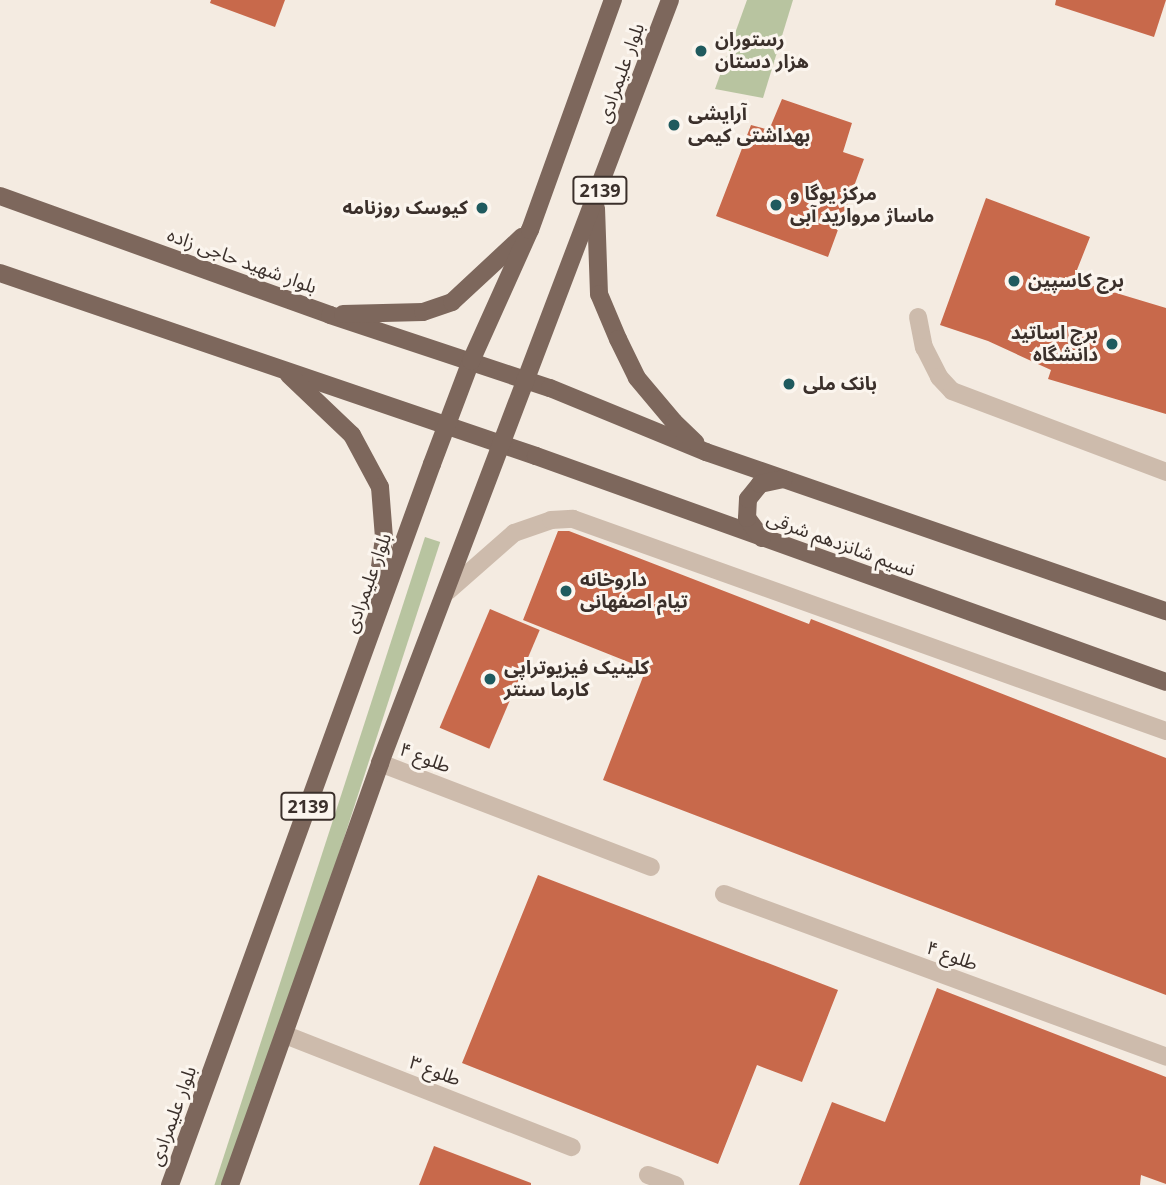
<!DOCTYPE html>
<html>
<head>
<meta charset="utf-8">
<style>
	body { margin:0 }
	#map { position:relative; width:1166px; height:1185px; overflow:hidden; background:#f4ebe1; font-family:"Open Sans","Noto Sans Arabic",sans-serif }
	div>[style] { position:absolute }
	[style*='--x'] { left:calc(var(--x)*1px); top:calc(var(--y)*1px); width:calc(var(--w)*1px); rotate:calc(var(--a)*1deg) }
	.green>* { inset:0; background:#b8c4a0; transform-origin:0 0 }
	.building>* { inset:0; background:#c8694b; transform-origin:0 0 }
	.minor>* { height:18px; margin:-9px; padding:0 9px; transform-origin:9px; border-radius:9px; background:#cdbbac }
	.major>* { height:18px; margin:-9px; padding:0 9px; transform-origin:9px; border-radius:9px; background:#7d675c }
	.dots>* { width:19px; height:19px; translate:-50% -50%; box-sizing:border-box; border:4px solid #fbf5ee; border-radius:50% }
	span { translate:-50% -50%; white-space:nowrap; text-align:center; line-height:1.15; -webkit-text-stroke:6px #fbf5ee; paint-order:stroke }
	.shield-label span { padding:2px 5px; background:#fbf5ee; border:2px solid; border-radius:5px; -webkit-text-stroke-width:0 }
	.shield-label { font-size:18px; color:#3b302b; font-weight:700 }
	.poi-label { font-size:19px; color:#3b302b; font-weight:700 }
	.left { translate:0 -50%; text-align:left }
	.right { translate:-100% -50%; text-align:right }
	.street-label { font-size:19px; color:#3b302b }
</style>
</head>
<body>
<div id="map">
	<div class="green">
		<i style="clip-path:polygon(747px 0,793px 0,763px 98px,715px 89px)"></i>
		<i style="left:425px;top:537px;width:16px;height:690px;rotate:18deg"></i>
	</div>
	<div class="building">
		<i style="clip-path:polygon(211px 0,285px 0,275px 27px,210px 3px)"></i>
		<i style="clip-path:polygon(1056px 0,1166px 0,1154px 37px,1055px 5px)"></i>
		<i style="clip-path:polygon(782px 99px,852px 123px,843px 152px,864px 159px,828px 257px,716px 216px,751px 125px,769px 130px)"></i>
		<i style="clip-path:polygon(986px 198px,1090px 237px,1073px 280px,1166px 308px,1166px 414px,1048px 379px,1051px 370px,988px 341px,940px 325px)"></i>
		<i style="clip-path:polygon(558px 531px,569px 531px,809px 624px,811px 619px,1166px 758px,1166px 995px,603px 780px,646px 669px,523px 620px)"></i>
		<i style="left:490px;top:609px;width:54px;height:129px;rotate:23deg"></i>
		<i style="clip-path:polygon(538px 875px,838px 990px,802px 1082px,757px 1065px,718px 1164px,462px 1063px)"></i>
		<i style="clip-path:polygon(937px 988px,1166px 1077px,1166px 1184px,1141px 1175px,1140px 1185px,799px 1185px,832px 1102px,885px 1122px)"></i>
		<i style="clip-path:polygon(434px 1146px,531px 1183px,531px 1185px,419px 1185px)"></i>
	</div>
	<div class="minor">
		<i style="--x:918;--y:317;--w:31;--a:79"></i>
		<i style="--x:924;--y:347;--w:34;--a:63"></i>
		<i style="--x:939;--y:377;--w:19;--a:47"></i>
		<i style="--x:952;--y:391;--w:229;--a:20.7"></i>
		<i style="--x:448;--y:591;--w:88;--a:-41.3"></i>
		<i style="--x:514;--y:533;--w:39;--a:-19"></i>
		<i style="--x:551;--y:520;--w:22;--a:-3"></i>
		<i style="--x:573;--y:519;--w:630;--a:19.67"></i>
		<i style="--x:380;--y:763;--w:290;--a:21"></i>
		<i style="--x:724;--y:894;--w:471;--a:20.2"></i>
		<i style="--x:283;--y:1034;--w:310;--a:21.4"></i>
		<i style="--x:648;--y:1175;--w:29;--a:20"></i>
	</div>
	<div class="major">
		<i style="--x:0;--y:196;--w:351;--a:19.8"></i>
		<i style="--x:330;--y:315;--w:232;--a:18.4"></i>
		<i style="--x:550;--y:388;--w:169;--a:22.3"></i>
		<i style="--x:706;--y:452;--w:487;--a:19.1"></i>
		<i style="--x:596;--y:208;--w:86;--a:88"></i>
		<i style="--x:599;--y:294;--w:49;--a:67.1"></i>
		<i style="--x:618;--y:339;--w:43;--a:64"></i>
		<i style="--x:637;--y:378;--w:57;--a:49.9"></i>
		<i style="--x:674;--y:422;--w:30;--a:44"></i>
		<i style="--x:0;--y:273;--w:566;--a:18.85"></i>
		<i style="--x:536;--y:456;--w:669;--a:19.73"></i>
		<i style="--x:343;--y:314;--w:80;--a:-1.4"></i>
		<i style="--x:423;--y:312;--w:31;--a:-19"></i>
		<i style="--x:452;--y:302;--w:96;--a:-42.9"></i>
		<i style="--x:289;--y:375;--w:87;--a:43.6"></i>
		<i style="--x:352;--y:435;--w:59;--a:61.7"></i>
		<i style="--x:380;--y:487;--w:51;--a:85.5"></i>
		<i style="--x:384;--y:538;--w:66;--a:97.9"></i>
		<i style="--x:762;--y:538;--w:25;--a:-127"></i>
		<i style="--x:747;--y:518;--w:19;--a:-87"></i>
		<i style="--x:748;--y:499;--w:19;--a:-51"></i>
		<i style="--x:760;--y:484;--w:24;--a:-12"></i>
		<i style="--x:170;--y:1185;--w:767;--a:-70.03"></i>
		<i style="--x:432;--y:464;--w:110;--a:-69.3"></i>
		<i style="--x:471;--y:361;--w:144;--a:-65.8"></i>
		<i style="--x:530;--y:230;--w:245;--a:-70.2"></i>
		<i style="--x:230;--y:1185;--w:448;--a:-70.4"></i>
		<i style="--x:380;--y:763;--w:816;--a:-69.19"></i>
	</div>
	<div class="dots">
		<i style="left:701px;top:51px;background:#1f5a5e"></i>
		<i style="left:674px;top:125px;background:#1f5a5e"></i>
		<i style="left:776px;top:205px;background:#1f5a5e"></i>
		<i style="left:482px;top:208px;background:#1f5a5e"></i>
		<i style="left:1014px;top:281px;background:#1f5a5e"></i>
		<i style="left:1112px;top:344px;background:#1f5a5e"></i>
		<i style="left:789px;top:384px;background:#1f5a5e"></i>
		<i style="left:566px;top:591px;background:#1f5a5e"></i>
		<i style="left:490px;top:679px;background:#1f5a5e"></i>
	</div>
	<div class="shield-label">
		<span style="left:600px;top:190px">2139</span>
		<span style="left:308px;top:806px">2139</span>
	</div>
	<div class="poi-label">
		<span class="left" style="left:715px;top:51px">رستوران<br>هزار دستان</span>
		<span class="left" style="left:688px;top:125px">آرایشی<br>بهداشتی کیمی</span>
		<span class="left" style="left:790px;top:205px">مرکز یوگا و<br>ماساژ مروارید آبی</span>
		<span class="right" style="left:468px;top:208px">کیوسک روزنامه</span>
		<span class="left" style="left:1028px;top:281px">برج کاسپین</span>
		<span class="right" style="left:1098px;top:344px">برج اساتید<br>دانشگاه</span>
		<span class="left" style="left:803px;top:384px">بانک ملی</span>
		<span class="left" style="left:580px;top:591px">داروخانه<br>تیام اصفهانی</span>
		<span class="left" style="left:504px;top:679px">کلینیک فیزیوتراپی<br>کارما سنتر</span>
	</div>
	<div class="street-label">
		<span style="left:621px;top:73px;rotate:-70deg">بلوار علیمرادی</span>
		<span style="left:242px;top:261px;rotate:20deg">بلوار شهید حاجی زاده</span>
		<span style="left:841px;top:544px;rotate:20deg">نسیم شانزدهم شرقی</span>
		<span style="left:368px;top:583px;rotate:-70deg">بلوار علیمرادی</span>
		<span style="left:425px;top:758px;rotate:21deg">طلوع ۴</span>
		<span style="left:952px;top:956px;rotate:20deg">طلوع ۴</span>
		<span style="left:435px;top:1071px;rotate:21deg">طلوع ۳</span>
		<span style="left:173px;top:1116px;rotate:-70deg">بلوار علیمرادی</span>
	</div>
</div>
</body>
</html>
